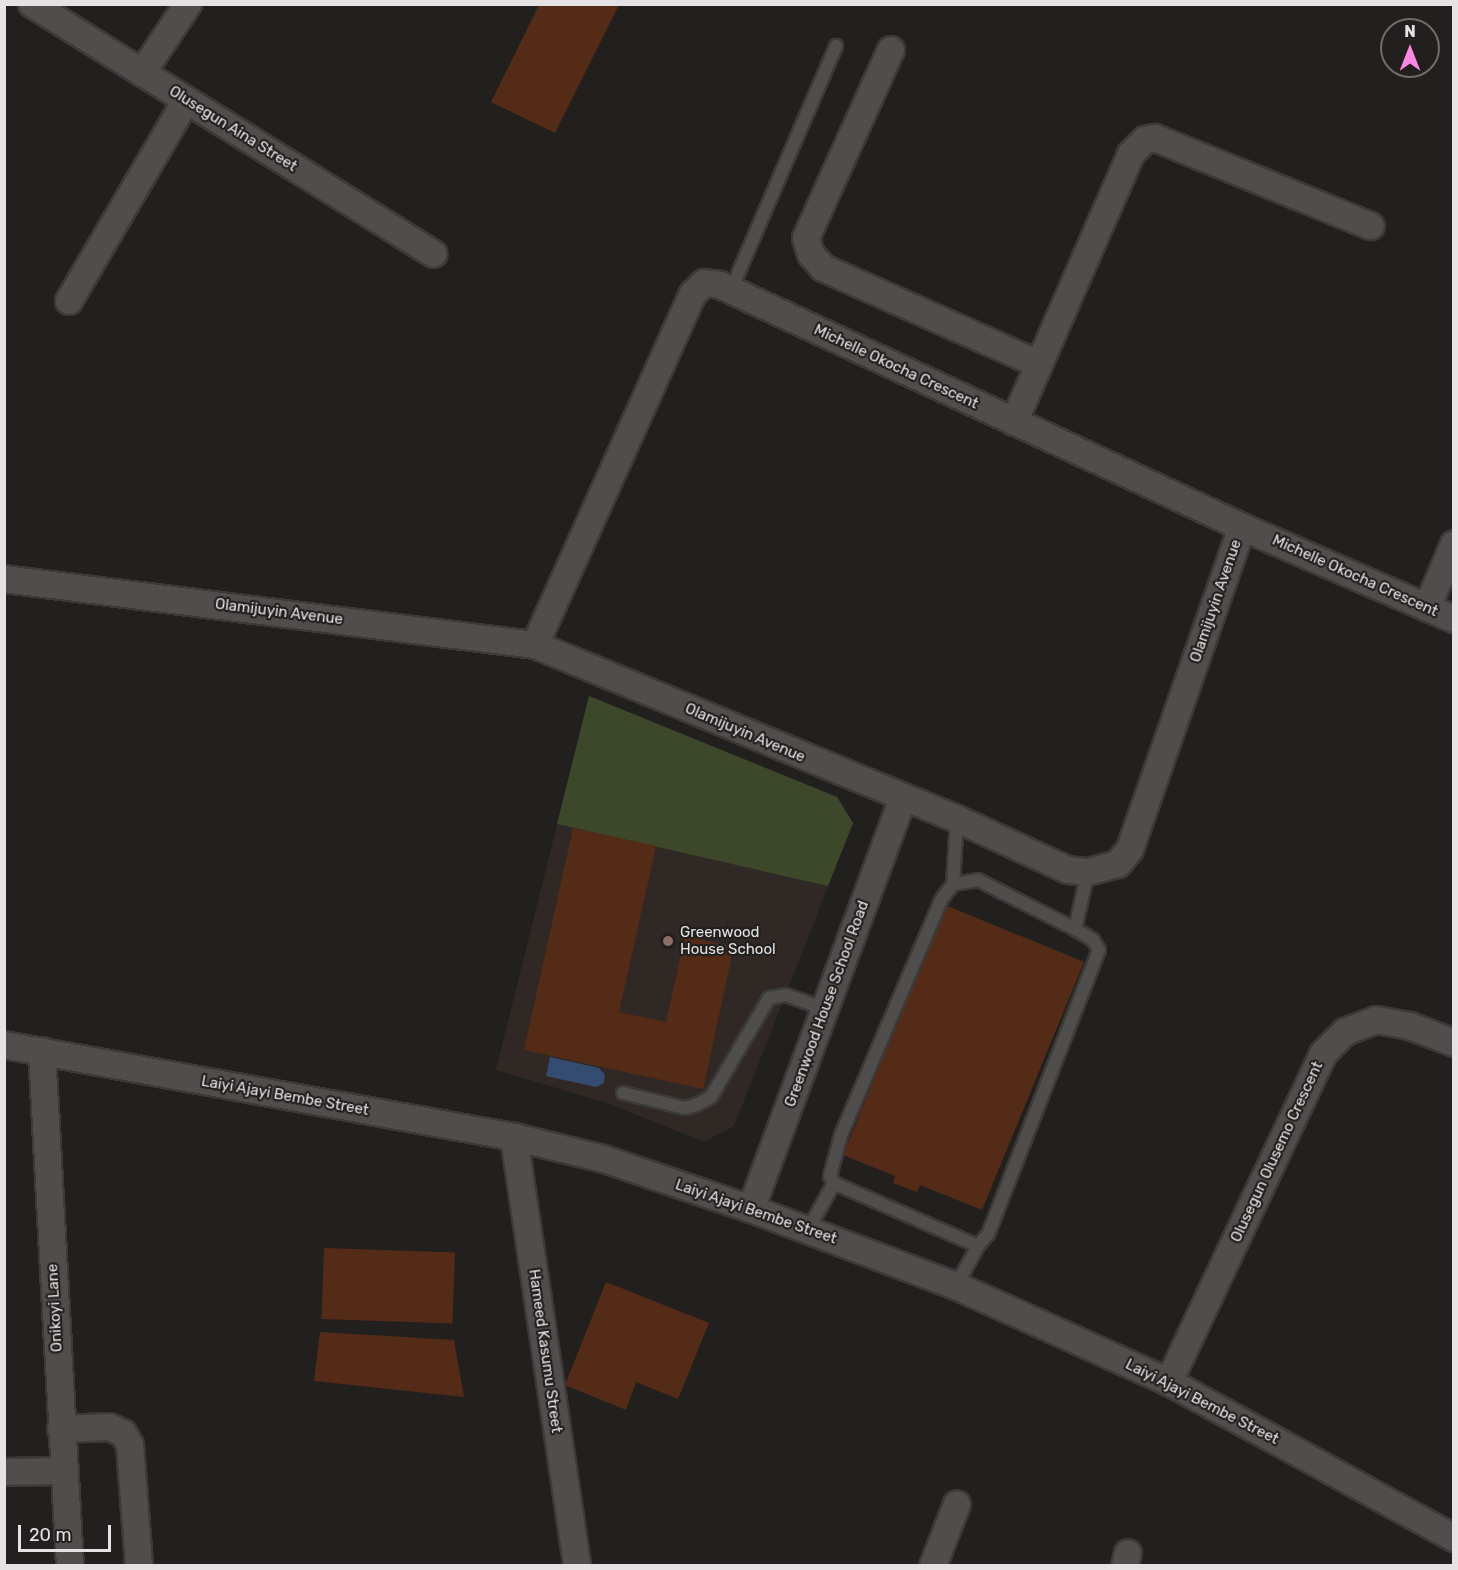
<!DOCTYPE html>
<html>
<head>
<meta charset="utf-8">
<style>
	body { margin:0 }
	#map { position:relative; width:1458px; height:1570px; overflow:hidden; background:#22201f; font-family:Rubik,sans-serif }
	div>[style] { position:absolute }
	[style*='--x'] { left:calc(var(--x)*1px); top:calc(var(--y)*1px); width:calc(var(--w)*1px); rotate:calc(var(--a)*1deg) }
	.built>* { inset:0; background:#302824 }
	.green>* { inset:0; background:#3d482b }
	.water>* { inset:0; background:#354c71 }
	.building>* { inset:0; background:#542b17; transform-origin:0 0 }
	.roads { filter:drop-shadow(2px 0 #3c3a39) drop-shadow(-2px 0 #3c3a39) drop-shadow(0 2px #3c3a39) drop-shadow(0 -2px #3c3a39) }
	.service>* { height:12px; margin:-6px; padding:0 6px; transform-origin:6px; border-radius:6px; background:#504e4c }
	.minor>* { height:26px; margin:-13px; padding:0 13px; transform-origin:13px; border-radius:13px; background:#504e4c }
	.dots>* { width:16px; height:16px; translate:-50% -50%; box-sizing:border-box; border:3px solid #22201f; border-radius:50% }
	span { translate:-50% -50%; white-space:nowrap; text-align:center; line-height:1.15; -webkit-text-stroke:4.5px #22201f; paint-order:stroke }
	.street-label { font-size:15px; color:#e4e2e2 }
	.poi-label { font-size:15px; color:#e4e2e2 }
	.left { translate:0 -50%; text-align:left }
	.frame { position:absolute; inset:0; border:6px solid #e4e2e2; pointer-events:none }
	.north { position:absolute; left:1380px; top:18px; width:60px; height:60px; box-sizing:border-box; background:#22201f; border:2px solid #706e6d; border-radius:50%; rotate:0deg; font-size:16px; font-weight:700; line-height:24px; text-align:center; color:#e4e2e2 }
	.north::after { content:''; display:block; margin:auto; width:21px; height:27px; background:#fd86e2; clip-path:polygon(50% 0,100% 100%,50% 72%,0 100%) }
	.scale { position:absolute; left:18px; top:1525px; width:93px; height:27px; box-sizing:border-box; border:3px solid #e4e2e2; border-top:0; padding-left:8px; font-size:18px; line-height:21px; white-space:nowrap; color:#e4e2e2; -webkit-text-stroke:4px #22201f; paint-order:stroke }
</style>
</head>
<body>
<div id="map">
	<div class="built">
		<i style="clip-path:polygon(589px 696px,837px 797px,853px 823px,734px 1126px,704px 1142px,610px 1104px,496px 1070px)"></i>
	</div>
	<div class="green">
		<i style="clip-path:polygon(589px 696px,837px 797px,853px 823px,828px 886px,557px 824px)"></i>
	</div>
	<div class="water">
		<i style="clip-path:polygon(550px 1057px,599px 1068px,605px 1075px,604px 1083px,596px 1087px,546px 1076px)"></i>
	</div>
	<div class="building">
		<i style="clip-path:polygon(539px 5px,619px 5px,555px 133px,491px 102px)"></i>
		<i style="clip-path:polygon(573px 828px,656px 846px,619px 1012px,666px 1022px,685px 936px,734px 947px,703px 1089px,524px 1050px)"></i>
		<i style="clip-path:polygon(945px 905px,1084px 962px,982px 1210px,920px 1185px,917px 1192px,893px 1183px,895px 1176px,843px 1155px)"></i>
		<i style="left:324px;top:1248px;width:131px;height:71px;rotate:2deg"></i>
		<i style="clip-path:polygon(606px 1282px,709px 1323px,678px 1399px,636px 1382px,626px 1410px,565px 1385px)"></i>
		<i style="clip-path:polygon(320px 1332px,454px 1340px,464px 1397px,314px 1381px)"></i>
	</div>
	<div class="roads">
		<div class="service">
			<i style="--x:731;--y:290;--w:266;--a:-66.7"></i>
			<i style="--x:978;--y:880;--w:109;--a:26.8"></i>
			<i style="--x:1075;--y:929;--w:21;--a:31"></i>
			<i style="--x:1093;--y:940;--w:12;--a:59"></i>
			<i style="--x:1099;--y:950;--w:305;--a:111.3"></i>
			<i style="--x:988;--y:1234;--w:16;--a:130"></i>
			<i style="--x:978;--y:1246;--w:157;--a:-156.4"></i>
			<i style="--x:834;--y:1183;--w:8;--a:-120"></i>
			<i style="--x:830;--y:1176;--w:42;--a:-75"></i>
			<i style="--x:841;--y:1135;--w:255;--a:-66.9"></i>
			<i style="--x:941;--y:900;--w:20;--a:-53"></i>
			<i style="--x:953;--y:884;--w:25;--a:-9"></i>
			<i style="--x:953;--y:884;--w:65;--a:-86.5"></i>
			<i style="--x:1075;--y:929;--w:58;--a:-77.2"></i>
			<i style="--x:623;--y:1093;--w:64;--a:13.6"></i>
			<i style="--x:685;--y:1108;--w:11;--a:-15"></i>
			<i style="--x:696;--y:1105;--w:17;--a:-28"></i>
			<i style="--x:711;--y:1097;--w:115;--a:-59.6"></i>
			<i style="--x:769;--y:998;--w:17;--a:-10"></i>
			<i style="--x:786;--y:995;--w:41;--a:19.7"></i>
			<i style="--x:808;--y:1230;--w:54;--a:-61"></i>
			<i style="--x:956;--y:1286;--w:46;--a:-61.2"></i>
		</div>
		<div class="minor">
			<i style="--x:32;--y:4;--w:473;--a:31.9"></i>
			<i style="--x:891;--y:50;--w:206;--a:114.3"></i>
			<i style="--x:806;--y:238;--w:17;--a:73"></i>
			<i style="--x:811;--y:254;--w:18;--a:49"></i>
			<i style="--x:823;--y:268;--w:236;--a:24"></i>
			<i style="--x:142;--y:73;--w:83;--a:-56.3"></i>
			<i style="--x:69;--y:301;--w:232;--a:-59.7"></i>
			<i style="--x:1014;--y:422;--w:292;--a:-66.4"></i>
			<i style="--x:1131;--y:154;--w:20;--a:-45"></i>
			<i style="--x:1145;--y:140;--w:10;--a:-11"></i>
			<i style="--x:1155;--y:138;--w:233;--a:22.2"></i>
			<i style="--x:4;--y:579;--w:535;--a:7.09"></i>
			<i style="--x:535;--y:645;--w:456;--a:22.4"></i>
			<i style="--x:957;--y:819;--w:122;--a:24.7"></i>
			<i style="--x:1068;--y:870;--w:20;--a:6"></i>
			<i style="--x:1088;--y:872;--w:31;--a:-15"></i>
			<i style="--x:1118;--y:864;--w:19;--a:-51"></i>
			<i style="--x:1130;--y:849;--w:341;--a:-70.8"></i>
			<i style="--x:1427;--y:608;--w:69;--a:-67.1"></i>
			<i style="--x:535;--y:645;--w:385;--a:-65.8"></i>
			<i style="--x:693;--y:294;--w:16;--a:-45"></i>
			<i style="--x:704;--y:283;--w:16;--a:7"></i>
			<i style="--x:720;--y:285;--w:575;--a:24.87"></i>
			<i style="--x:1242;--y:527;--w:231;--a:23.5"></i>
			<i style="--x:4;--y:1045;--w:518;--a:10.23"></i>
			<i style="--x:514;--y:1137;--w:93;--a:13.7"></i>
			<i style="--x:604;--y:1159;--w:155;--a:18.8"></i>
			<i style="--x:751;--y:1209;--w:219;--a:20.6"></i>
			<i style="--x:956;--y:1286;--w:234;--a:24.3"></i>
			<i style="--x:1169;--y:1382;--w:325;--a:28.7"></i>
			<i style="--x:42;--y:1051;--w:516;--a:86.89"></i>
			<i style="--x:514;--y:1137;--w:434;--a:81.6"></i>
			<i style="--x:751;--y:1209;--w:437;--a:-69.7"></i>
			<i style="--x:1169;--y:1382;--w:362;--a:-64.8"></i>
			<i style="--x:1323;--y:1054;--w:31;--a:-45"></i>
			<i style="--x:1345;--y:1032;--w:33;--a:-21"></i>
			<i style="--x:1376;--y:1020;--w:35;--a:10"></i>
			<i style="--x:1410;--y:1026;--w:47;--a:21.1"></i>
			<i style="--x:61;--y:1429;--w:48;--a:-2.4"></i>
			<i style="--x:109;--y:1427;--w:15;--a:23"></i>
			<i style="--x:123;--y:1433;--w:14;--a:60"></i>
			<i style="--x:130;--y:1445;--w:121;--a:85.7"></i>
			<i style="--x:4;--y:1472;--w:59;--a:-1"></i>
			<i style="--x:933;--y:1566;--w:66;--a:-68.8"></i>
			<i style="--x:1125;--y:1566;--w:13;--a:-77"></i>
		</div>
	</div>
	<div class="dots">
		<i style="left:668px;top:941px;background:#8d6e63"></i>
	</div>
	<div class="street-label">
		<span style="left:233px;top:129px;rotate:32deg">Olusegun Aina Street</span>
		<span style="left:896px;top:367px;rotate:25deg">Michelle Okocha Crescent</span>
		<span style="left:1355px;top:576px;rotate:24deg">Michelle Okocha Crescent</span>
		<span style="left:1216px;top:601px;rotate:-71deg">Olamijuyin Avenue</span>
		<span style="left:279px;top:612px;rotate:7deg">Olamijuyin Avenue</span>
		<span style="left:745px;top:733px;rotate:23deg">Olamijuyin Avenue</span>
		<span style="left:827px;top:1004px;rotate:-70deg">Greenwood House School Road</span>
		<span style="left:285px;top:1096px;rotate:10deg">Laiyi Ajayi Bembe Street</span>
		<span style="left:1277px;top:1152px;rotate:-65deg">Olusegun Olusemo Crescent</span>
		<span style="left:756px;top:1212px;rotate:19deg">Laiyi Ajayi Bembe Street</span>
		<span style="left:55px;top:1308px;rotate:-93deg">Onikoyi Lane</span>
		<span style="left:545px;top:1351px;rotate:82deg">Hameed Kasumu Street</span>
		<span style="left:1202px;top:1402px;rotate:27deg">Laiyi Ajayi Bembe Street</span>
	</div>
	<div class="poi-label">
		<span class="left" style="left:680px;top:941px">Greenwood<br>House School</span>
	</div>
	<div class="frame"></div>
	<div class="north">N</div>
	<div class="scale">20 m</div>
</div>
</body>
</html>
